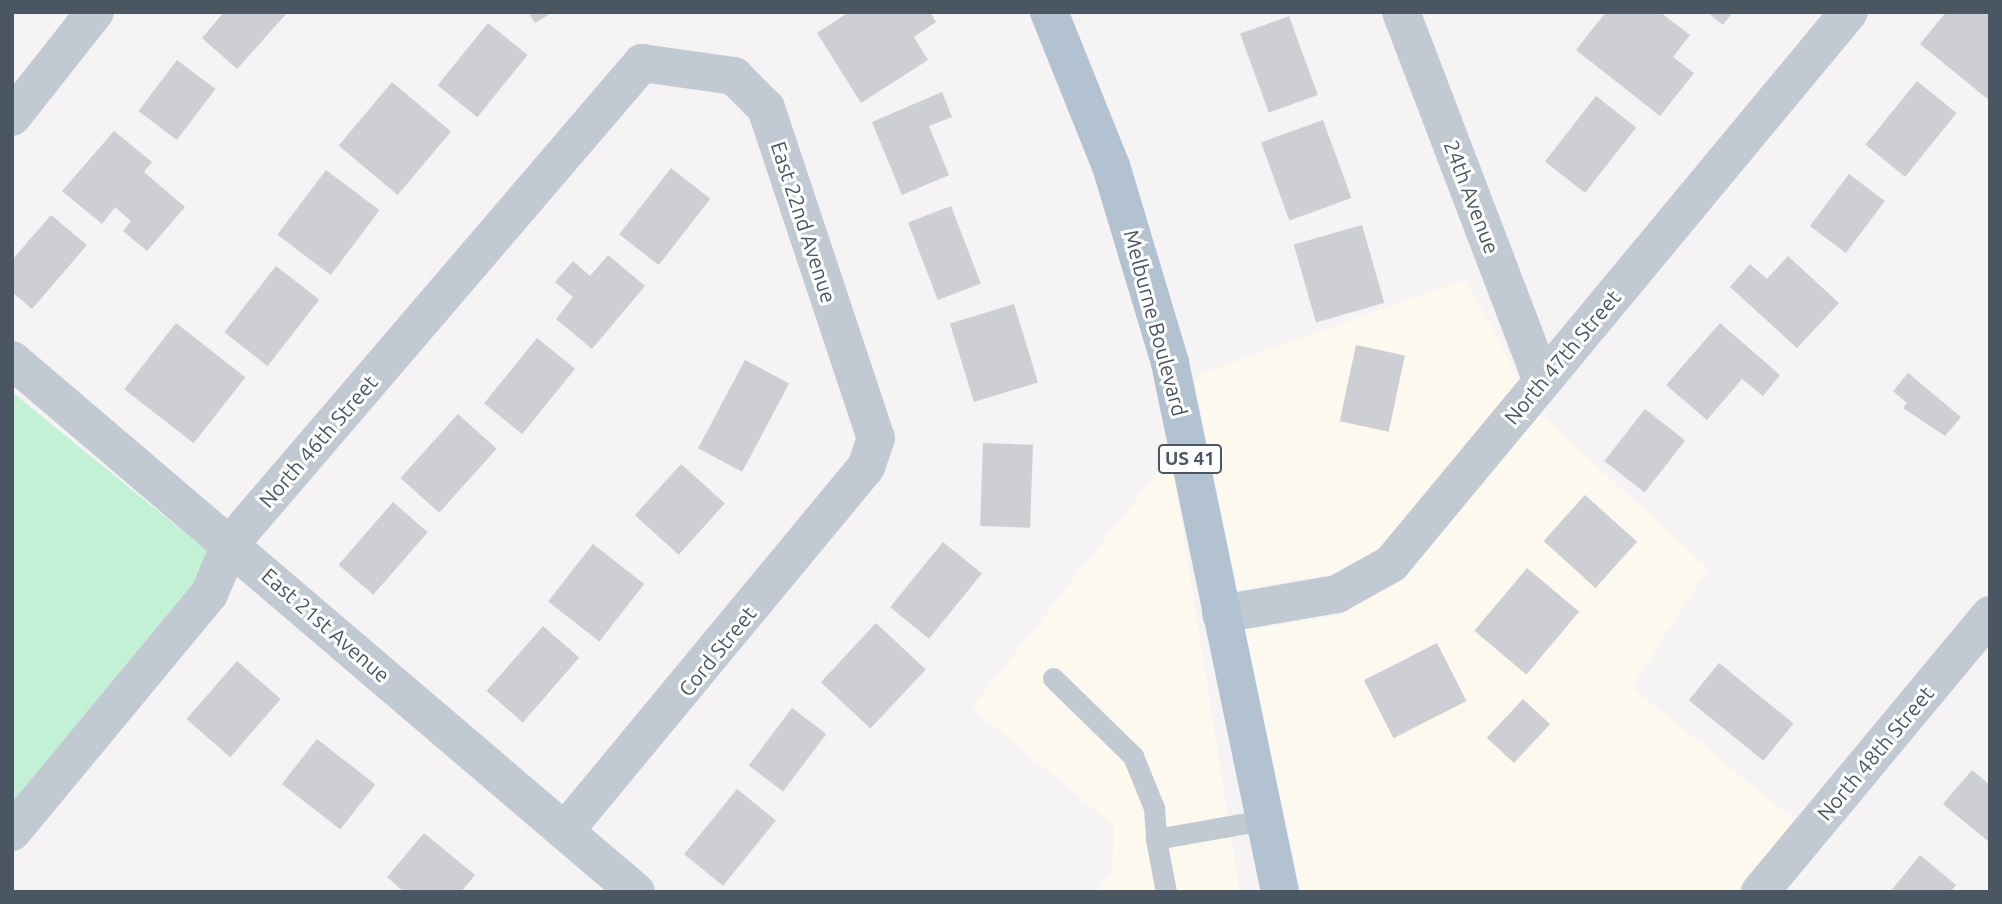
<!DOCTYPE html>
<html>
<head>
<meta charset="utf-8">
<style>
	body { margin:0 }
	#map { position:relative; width:2002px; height:904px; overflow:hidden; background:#f5f3f3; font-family:Ubuntu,sans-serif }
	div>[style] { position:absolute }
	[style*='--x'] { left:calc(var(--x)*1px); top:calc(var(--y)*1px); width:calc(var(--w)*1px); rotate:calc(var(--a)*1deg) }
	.commercial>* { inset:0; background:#fdf9ef }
	.green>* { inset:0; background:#c3f1d5 }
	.building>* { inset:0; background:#cdcfd5; transform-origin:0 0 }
	.service>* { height:21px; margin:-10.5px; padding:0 10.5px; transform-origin:10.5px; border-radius:10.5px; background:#c1cad2 }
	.minor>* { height:38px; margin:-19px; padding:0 19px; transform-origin:19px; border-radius:19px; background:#c1cad2 }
	.tertiary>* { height:38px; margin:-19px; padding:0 19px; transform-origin:19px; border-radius:19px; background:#c1cad2 }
	.primary>* { height:38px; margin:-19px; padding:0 19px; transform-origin:19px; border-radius:19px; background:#b3c2d1 }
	span { translate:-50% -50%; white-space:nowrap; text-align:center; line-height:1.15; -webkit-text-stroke:6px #fff; paint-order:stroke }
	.shield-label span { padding:2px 5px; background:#fff; border:2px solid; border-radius:5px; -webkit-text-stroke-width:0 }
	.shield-label { font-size:19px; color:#4a5661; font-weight:700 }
	.street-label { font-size:21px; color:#4a5661 }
	.frame { position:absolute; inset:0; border:14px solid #4a5661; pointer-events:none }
</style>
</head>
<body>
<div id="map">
	<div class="commercial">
		<i style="clip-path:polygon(1466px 279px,1519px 380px,1379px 549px,1333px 574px,1237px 590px,1195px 382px,1201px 374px)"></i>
		<i style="clip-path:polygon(1540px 414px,1708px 568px,1632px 687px,1794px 820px,1735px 892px,1301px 892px,1245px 630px,1339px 615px,1399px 582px)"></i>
		<i style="clip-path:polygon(1171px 455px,1240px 892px,1096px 892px,1112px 873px,1114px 826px,972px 708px)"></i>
	</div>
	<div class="green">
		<i style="clip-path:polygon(12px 392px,207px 551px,192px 584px,12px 802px)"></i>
	</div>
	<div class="building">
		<i style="clip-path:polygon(224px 12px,288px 12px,237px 69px,202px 38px)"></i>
		<i style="clip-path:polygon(528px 12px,553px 12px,535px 23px)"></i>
		<i style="clip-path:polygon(849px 12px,930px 12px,936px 22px,914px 37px,928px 60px,861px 103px,817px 33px)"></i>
		<i style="clip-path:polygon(1606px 12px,1660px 12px,1690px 35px,1673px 57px,1694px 73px,1660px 116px,1576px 50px)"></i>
		<i style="clip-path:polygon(1707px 12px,1733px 12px,1723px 25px)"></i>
		<i style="clip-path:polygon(1946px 12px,1990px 12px,1990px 101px,1920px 44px)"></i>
		<i style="left:1289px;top:16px;width:84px;height:52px;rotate:70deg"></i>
		<i style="left:488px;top:23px;width:51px;height:80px;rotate:39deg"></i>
		<i style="left:177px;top:60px;width:48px;height:64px;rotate:37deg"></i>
		<i style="left:1917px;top:81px;width:51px;height:82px;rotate:39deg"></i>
		<i style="left:392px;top:82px;width:77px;height:83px;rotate:40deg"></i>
		<i style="clip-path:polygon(942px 92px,952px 117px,929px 126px,949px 175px,902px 195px,872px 122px)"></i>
		<i style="left:1596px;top:96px;width:51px;height:83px;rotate:38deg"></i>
		<i style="left:1323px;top:120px;width:83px;height:66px;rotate:70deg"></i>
		<i style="clip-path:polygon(114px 131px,152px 162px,144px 172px,185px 207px,147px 251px,123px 231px,131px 221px,115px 207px,102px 224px,62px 191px)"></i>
		<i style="left:671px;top:168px;width:50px;height:84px;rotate:38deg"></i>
		<i style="left:326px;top:170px;width:67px;height:81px;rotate:37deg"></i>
		<i style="left:1849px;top:174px;width:45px;height:65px;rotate:37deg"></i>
		<i style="left:951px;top:206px;width:83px;height:46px;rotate:69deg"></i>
		<i style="clip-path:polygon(51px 215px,87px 245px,32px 309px,12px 292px,12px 260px)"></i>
		<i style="left:1362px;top:225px;width:81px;height:71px;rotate:74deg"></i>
		<i style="clip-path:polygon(608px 255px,645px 286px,592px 349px,556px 319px,573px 297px,555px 282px,573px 261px,590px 276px)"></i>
		<i style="clip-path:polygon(1788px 256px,1839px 303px,1797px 348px,1730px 287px,1750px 264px,1767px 279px)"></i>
		<i style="left:276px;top:266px;width:55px;height:84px;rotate:38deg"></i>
		<i style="left:1014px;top:304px;width:82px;height:67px;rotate:73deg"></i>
		<i style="left:176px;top:323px;width:88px;height:84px;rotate:38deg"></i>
		<i style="clip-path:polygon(1720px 323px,1780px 375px,1763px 396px,1742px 379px,1707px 420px,1666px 385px)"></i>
		<i style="left:537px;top:338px;width:49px;height:84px;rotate:39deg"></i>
		<i style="left:1356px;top:345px;width:50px;height:78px;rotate:12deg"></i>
		<i style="left:745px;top:360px;width:50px;height:100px;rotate:28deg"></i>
		<i style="clip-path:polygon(1908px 373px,1961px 417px,1945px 436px,1903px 408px,1907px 403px,1893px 391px)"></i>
		<i style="left:1645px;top:409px;width:51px;height:66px;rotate:38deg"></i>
		<i style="left:458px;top:414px;width:52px;height:86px;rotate:42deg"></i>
		<i style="left:983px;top:443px;width:50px;height:83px;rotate:2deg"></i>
		<i style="left:681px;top:464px;width:59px;height:69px;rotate:42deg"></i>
		<i style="left:1585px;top:495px;width:70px;height:62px;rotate:42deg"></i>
		<i style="left:393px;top:502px;width:46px;height:83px;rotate:41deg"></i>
		<i style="left:943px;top:542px;width:50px;height:84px;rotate:39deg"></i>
		<i style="left:593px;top:544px;width:65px;height:73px;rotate:38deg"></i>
		<i style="left:1527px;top:568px;width:68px;height:82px;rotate:40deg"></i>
		<i style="left:876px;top:623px;width:68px;height:81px;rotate:43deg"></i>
		<i style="left:543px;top:626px;width:48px;height:86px;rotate:41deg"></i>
		<i style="left:1437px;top:643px;width:65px;height:82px;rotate:63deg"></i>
		<i style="left:237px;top:661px;width:58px;height:77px;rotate:41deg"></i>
		<i style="left:1719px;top:663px;width:96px;height:48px;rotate:39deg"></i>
		<i style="left:1523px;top:699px;width:37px;height:53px;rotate:43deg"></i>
		<i style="left:792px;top:708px;width:43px;height:72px;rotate:37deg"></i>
		<i style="left:317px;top:739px;width:74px;height:57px;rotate:38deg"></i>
		<i style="clip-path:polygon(1972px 770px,1990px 785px,1990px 843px,1943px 804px)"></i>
		<i style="left:737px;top:789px;width:50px;height:84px;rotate:39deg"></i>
		<i style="clip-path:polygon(424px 833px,475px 875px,461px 892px,404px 892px,387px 877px)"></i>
		<i style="clip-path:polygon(1920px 855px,1956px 885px,1950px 892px,1890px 892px)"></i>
	</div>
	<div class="service">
		<i style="--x:1053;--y:678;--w:112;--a:44.3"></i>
		<i style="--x:1133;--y:756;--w:56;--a:68"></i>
		<i style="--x:1154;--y:808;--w:31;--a:86"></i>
		<i style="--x:1166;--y:892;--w:54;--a:-100.7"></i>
		<i style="--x:1156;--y:839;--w:110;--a:-10"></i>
	</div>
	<div class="minor">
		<i style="--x:1401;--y:12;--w:395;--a:69.1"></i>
		<i style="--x:12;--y:117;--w:134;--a:-51.7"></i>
		<i style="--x:1221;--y:614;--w:118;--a:-9.8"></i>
		<i style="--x:1337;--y:594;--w:62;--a:-29.1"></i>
		<i style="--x:1391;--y:564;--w:717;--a:-50.32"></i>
		<i style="--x:12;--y:832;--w:309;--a:-50.4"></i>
		<i style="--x:209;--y:594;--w:56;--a:-66.7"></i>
		<i style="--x:231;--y:543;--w:632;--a:-49.43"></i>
		<i style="--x:642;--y:63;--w:93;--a:8"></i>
		<i style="--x:734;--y:76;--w:45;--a:45"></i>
		<i style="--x:766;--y:108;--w:348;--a:71.6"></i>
		<i style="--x:876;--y:438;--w:31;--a:109"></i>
		<i style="--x:866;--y:467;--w:472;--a:129.6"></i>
		<i style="--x:1760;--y:892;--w:360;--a:-50.3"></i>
	</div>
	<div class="tertiary">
		<i style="--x:12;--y:360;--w:820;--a:40.45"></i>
	</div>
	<div class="primary">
		<i style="--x:1049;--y:12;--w:166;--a:68.1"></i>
		<i style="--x:1111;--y:166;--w:206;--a:73.3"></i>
		<i style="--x:1170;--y:363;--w:540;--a:78.25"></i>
	</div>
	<div class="shield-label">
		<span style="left:1190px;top:459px">US 41</span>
	</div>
	<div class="street-label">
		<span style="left:1472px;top:197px;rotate:69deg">24th Avenue</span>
		<span style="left:804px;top:222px;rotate:72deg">East 22nd Avenue</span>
		<span style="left:1156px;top:323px;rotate:75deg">Melburne Boulevard</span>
		<span style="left:1562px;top:357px;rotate:-50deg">North 47th Street</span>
		<span style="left:318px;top:441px;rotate:-49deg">North 46th Street</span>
		<span style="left:326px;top:625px;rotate:41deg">East 21st Avenue</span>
		<span style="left:717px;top:651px;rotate:-51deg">Cord Street</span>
		<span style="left:1875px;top:753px;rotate:-50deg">North 48th Street</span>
	</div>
	<div class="frame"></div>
</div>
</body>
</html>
